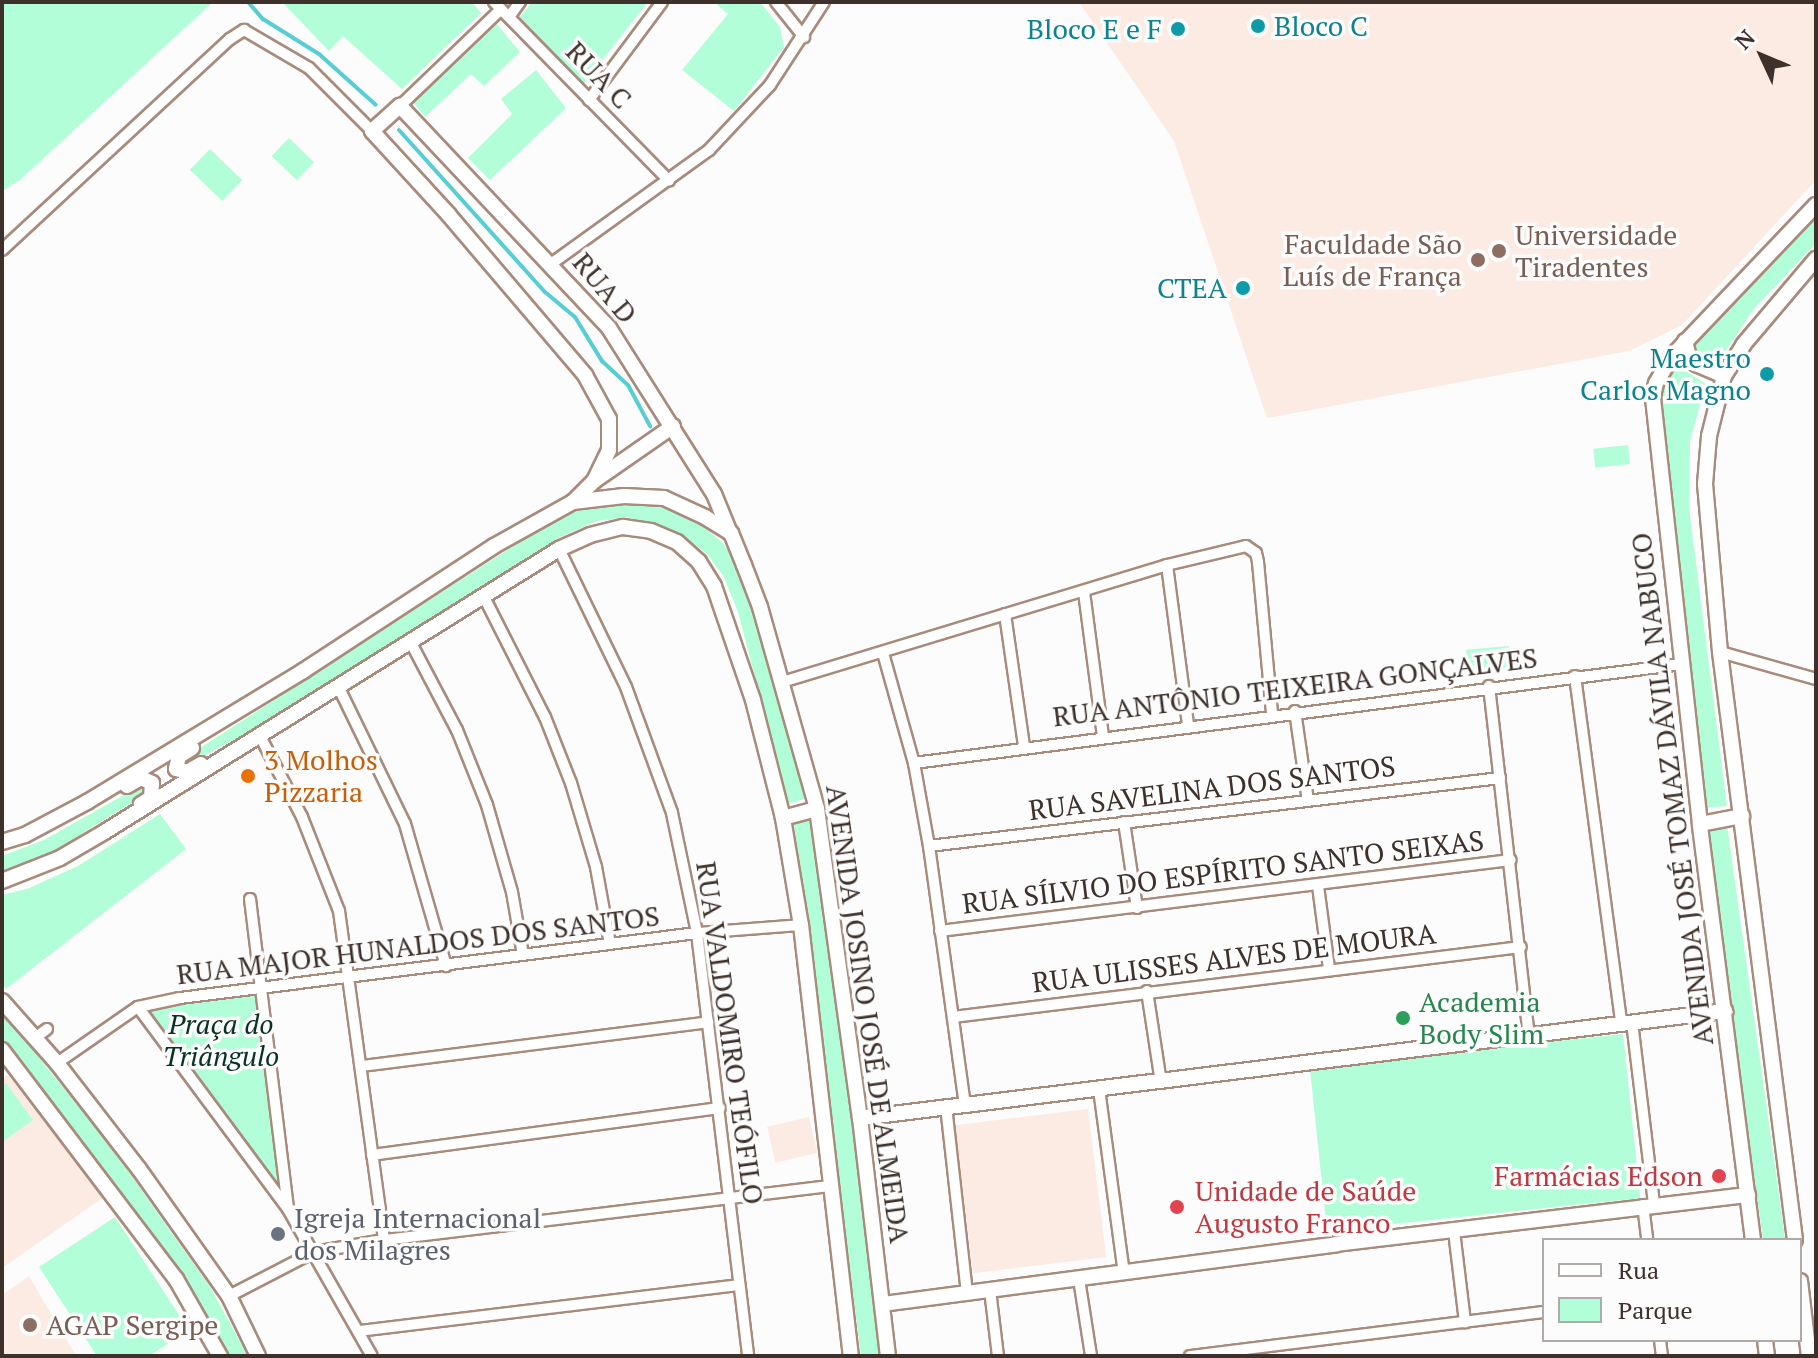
<!DOCTYPE html>
<html>
<head>
<meta charset="utf-8">
<style>
	body { margin:0 }
	#map { position:relative; width:1818px; height:1358px; overflow:hidden; background:#fcfcfc; font-family:"PT Serif",serif }
	div>[style] { position:absolute }
	[style*='--x'] { left:calc(var(--x)*1px); top:calc(var(--y)*1px); width:calc(var(--w)*1px); rotate:calc(var(--a)*1deg) }
	.built>* { inset:0; background:#fbebe2; transform-origin:0 0 }
	.green>* { inset:0; background:#b2fed9; transform-origin:0 0 }
	.stream>* { height:4px; margin:-2px; padding:0 2px; transform-origin:2px; border-radius:2px; background:#57cdd4 }
	.roads { filter:drop-shadow(2px 0 #a88b7b) drop-shadow(-2px 0 #a88b7b) drop-shadow(0 2px #a88b7b) drop-shadow(0 -2px #a88b7b) }
	.street>* { height:10px; margin:-5px; padding:0 5px; transform-origin:5px; border-radius:5px; background:#fff }
	.secondary>* { height:14px; margin:-7px; padding:0 7px; transform-origin:7px; border-radius:7px; background:#fff }
	.dots>* { width:22px; height:22px; translate:-50% -50%; box-sizing:border-box; border:4px solid #fcfcfc; border-radius:50% }
	span { translate:-50% -50%; white-space:nowrap; text-align:center; line-height:1.15; -webkit-text-stroke:7px #fcfcfc; paint-order:stroke }
	.culture-label { font-size:28px; color:#0d838f }
	.left { translate:0 -50%; text-align:left }
	.right { translate:-100% -50%; text-align:right }
	.street-label { font-size:28px; color:#3e312b }
	.education-label { font-size:28px; color:#785e54 }
	.food-label { font-size:28px; color:#c56008 }
	.leisure-label { font-size:28px; color:#27864d }
	.park-label { font-size:28px; color:#083222; font-style:italic }
	.health-label { font-size:28px; color:#be3a42 }
	.worship-label { font-size:28px; color:#5b616d }
	.frame { position:absolute; inset:0; border:4px solid #3e312b; pointer-events:none }
	.legend { position:absolute; left:1542px; top:1238px; width:260px; height:104px; box-sizing:border-box; background:#fcfcfc; border:2px solid #b0aba8; margin:0; padding:10px 14px; list-style:none; font-size:24px; color:#3e312b }
	.legend li { display:flex; align-items:center; gap:16px; height:40px }
	.legend b { width:40px; border:2px solid #b0aba8 }
	.north { position:absolute; left:1722px; top:16px; width:80px; height:80px; -webkit-text-stroke:6px #fcfcfc; paint-order:stroke; rotate:314deg; font-size:22px; font-weight:700; line-height:32px; text-align:center; color:#3e312b }
	.north::after { content:''; display:block; margin:auto; width:28px; height:36px; background:#3e312b; clip-path:polygon(50% 0,100% 100%,50% 72%,0 100%) }
</style>
</head>
<body>
<div id="map">
	<div class="built">
		<i style="clip-path:polygon(1079px 2px,1816px 2px,1816px 180px,1682px 325px,1629px 351px,1267px 418px,1174px 141px)"></i>
		<i style="clip-path:polygon(8px 1075px,104px 1197px,2px 1268px,2px 1079px)"></i>
		<i style="left:1088px;top:1109px;width:149px;height:134px;rotate:83deg"></i>
		<i style="left:809px;top:1117px;width:37px;height:43px;rotate:77deg"></i>
		<i style="clip-path:polygon(29px 1276px,76px 1356px,2px 1356px,2px 1295px)"></i>
	</div>
	<div class="green">
		<i style="clip-path:polygon(2px 2px,213px 2px,20px 180px,2px 191px)"></i>
		<i style="clip-path:polygon(282px 2px,472px 2px,481px 13px,402px 89px,343px 36px,329px 51px)"></i>
		<i style="clip-path:polygon(532px 2px,648px 2px,582px 86px,518px 19px)"></i>
		<i style="clip-path:polygon(714px 2px,760px 2px,780px 27px,784px 47px,734px 111px,682px 70px,728px 14px)"></i>
		<i style="clip-path:polygon(496px 23px,520px 52px,484px 86px,471px 74px,425px 117px,412px 101px)"></i>
		<i style="clip-path:polygon(536px 70px,566px 108px,490px 180px,468px 158px,512px 114px,501px 99px)"></i>
		<i style="left:289px;top:138px;width:35px;height:25px;rotate:44deg"></i>
		<i style="left:210px;top:149px;width:45px;height:29px;rotate:44deg"></i>
		<i style="clip-path:polygon(1816px 212px,1816px 243px,1753px 310px,1719px 361px,1710px 367px,1692px 353px,1694px 345px)"></i>
		<i style="clip-path:polygon(1675px 364px,1706px 384px,1690px 441px,1689px 508px,1727px 806px,1703px 808px,1656px 405px,1661px 387px)"></i>
		<i style="left:1628px;top:445px;width:19px;height:35px;rotate:84deg"></i>
		<i style="clip-path:polygon(619px 500px,655px 504px,698px 522px,722px 542px,741px 570px,807px 798px,788px 804px,738px 612px,724px 577px,707px 554px,686px 538px,627px 517px,597px 521px,560px 537px,268px 721px,187px 765px,183px 759px,554px 520px,591px 505px)"></i>
		<i style="left:1509px;top:646px;width:22px;height:43px;rotate:85deg"></i>
		<i style="clip-path:polygon(140px 786px,145px 795px,82px 833px,63px 853px,2px 875px,2px 856px,44px 840px)"></i>
		<i style="clip-path:polygon(160px 814px,186px 849px,6px 989px,2px 983px,2px 895px,27px 889px,78px 866px)"></i>
		<i style="clip-path:polygon(799px 818px,815px 824px,828px 912px,882px 1356px,861px 1356px,794px 824px)"></i>
		<i style="left:1727px;top:825px;width:419px;height:22px;rotate:82deg"></i>
		<i style="clip-path:polygon(257px 994px,279px 1188px,147px 1009px)"></i>
		<i style="clip-path:polygon(2px 1013px,104px 1137px,210px 1287px,248px 1356px,225px 1356px,84px 1146px,2px 1041px)"></i>
		<i style="left:1623px;top:1034px;width:165px;height:315px;rotate:84deg"></i>
		<i style="clip-path:polygon(6px 1083px,33px 1120px,2px 1142px,2px 1085px)"></i>
		<i style="clip-path:polygon(115px 1217px,189px 1330px,149px 1356px,97px 1356px,39px 1267px)"></i>
	</div>
	<div class="stream">
		<i style="--x:248;--y:2;--w:23;--a:49"></i>
		<i style="--x:263;--y:19;--w:66;--a:32"></i>
		<i style="--x:319;--y:54;--w:76;--a:41.8"></i>
		<i style="--x:399;--y:130;--w:218;--a:48"></i>
		<i style="--x:545;--y:292;--w:39;--a:40"></i>
		<i style="--x:575;--y:317;--w:52;--a:58.5"></i>
		<i style="--x:602;--y:361;--w:35;--a:43"></i>
		<i style="--x:628;--y:385;--w:47;--a:61.8"></i>
	</div>
	<div class="roads">
		<div class="street">
			<i style="--x:494;--y:2;--w:250;--a:45.6"></i>
			<i style="--x:776;--y:2;--w:45;--a:51.3"></i>
			<i style="--x:509;--y:17;--w:19;--a:-54"></i>
			<i style="--x:589;--y:100;--w:122;--a:-53.3"></i>
			<i style="--x:400;--y:106;--w:140;--a:-43.8"></i>
			<i style="--x:2;--y:250;--w:311;--a:-42.8"></i>
			<i style="--x:230;--y:39;--w:17;--a:-33"></i>
			<i style="--x:244;--y:30;--w:75;--a:30.3"></i>
			<i style="--x:309;--y:68;--w:89;--a:45"></i>
			<i style="--x:551;--y:264;--w:195;--a:-35.8"></i>
			<i style="--x:709;--y:150;--w:89;--a:-46.8"></i>
			<i style="--x:770;--y:85;--w:99;--a:-57"></i>
			<i style="--x:559;--y:549;--w:153;--a:64.1"></i>
			<i style="--x:626;--y:687;--w:134;--a:69.9"></i>
			<i style="--x:672;--y:813;--w:123;--a:78.2"></i>
			<i style="--x:697;--y:933;--w:426;--a:83.1"></i>
			<i style="--x:1167;--y:565;--w:161;--a:82.5"></i>
			<i style="--x:1084;--y:592;--w:145;--a:82.5"></i>
			<i style="--x:483;--y:595;--w:137;--a:63.1"></i>
			<i style="--x:545;--y:717;--w:71;--a:68.5"></i>
			<i style="--x:571;--y:783;--w:88;--a:73.4"></i>
			<i style="--x:596;--y:867;--w:78;--a:79.7"></i>
			<i style="--x:1005;--y:614;--w:133;--a:81.8"></i>
			<i style="--x:410;--y:641;--w:101;--a:62.2"></i>
			<i style="--x:457;--y:730;--w:81;--a:68.2"></i>
			<i style="--x:487;--y:805;--w:91;--a:74"></i>
			<i style="--x:512;--y:892;--w:64;--a:80.1"></i>
			<i style="--x:1720;--y:652;--w:100;--a:15.7"></i>
			<i style="--x:883;--y:653;--w:114;--a:74.3"></i>
			<i style="--x:914;--y:763;--w:84;--a:79.8"></i>
			<i style="--x:929;--y:846;--w:261;--a:82.1"></i>
			<i style="--x:1575;--y:676;--w:350;--a:82.4"></i>
			<i style="--x:782;--y:682;--w:402;--a:-16.9"></i>
			<i style="--x:1167;--y:565;--w:81;--a:-13.5"></i>
			<i style="--x:1246;--y:546;--w:12;--a:35"></i>
			<i style="--x:1256;--y:553;--w:9;--a:77"></i>
			<i style="--x:1258;--y:562;--w:153;--a:84.7"></i>
			<i style="--x:338;--y:686;--w:153;--a:64.1"></i>
			<i style="--x:405;--y:824;--w:148;--a:73.9"></i>
			<i style="--x:1489;--y:686;--w:352;--a:83.5"></i>
			<i style="--x:1295;--y:711;--w:91;--a:81.8"></i>
			<i style="--x:260;--y:736;--w:91;--a:62.6"></i>
			<i style="--x:302;--y:817;--w:101;--a:68.5"></i>
			<i style="--x:339;--y:911;--w:332;--a:82.2"></i>
			<i style="--x:914;--y:763;--w:775;--a:-7.34"></i>
			<i style="--x:1124;--y:822;--w:87;--a:81.4"></i>
			<i style="--x:929;--y:846;--w:575;--a:-6.79"></i>
			<i style="--x:1318;--y:886;--w:83;--a:82.4"></i>
			<i style="--x:250;--y:899;--w:310;--a:83"></i>
			<i style="--x:940;--y:931;--w:575;--a:-7.09"></i>
			<i style="--x:1147;--y:991;--w:92;--a:81.3"></i>
			<i style="--x:138;--y:1007;--w:252;--a:53.4"></i>
			<i style="--x:288;--y:1209;--w:169;--a:60.3"></i>
			<i style="--x:953;--y:1017;--w:572;--a:-7.03"></i>
			<i style="--x:1632;--y:1022;--w:183;--a:83.1"></i>
			<i style="--x:35;--y:1038;--w:15;--a:-37"></i>
			<i style="--x:57;--y:1063;--w:98;--a:-34.7"></i>
			<i style="--x:138;--y:1007;--w:43;--a:-12.1"></i>
			<i style="--x:180;--y:998;--w:521;--a:-7.17"></i>
			<i style="--x:697;--y:933;--w:104;--a:-4.4"></i>
			<i style="--x:362;--y:1066;--w:349;--a:-7.2"></i>
			<i style="--x:1099;--y:1089;--w:186;--a:82.3"></i>
			<i style="--x:946;--y:1106;--w:188;--a:83.6"></i>
			<i style="--x:372;--y:1155;--w:351;--a:-7.7"></i>
			<i style="--x:1643;--y:1205;--w:35;--a:83"></i>
			<i style="--x:1454;--y:1231;--w:92;--a:83.1"></i>
			<i style="--x:1079;--y:1279;--w:78;--a:81.1"></i>
			<i style="--x:990;--y:1290;--w:66;--a:83.1"></i>
			<i style="--x:229;--y:1296;--w:96;--a:-27.4"></i>
			<i style="--x:314;--y:1252;--w:71;--a:-9.7"></i>
			<i style="--x:384;--y:1240;--w:450;--a:-6.9"></i>
			<i style="--x:359;--y:1331;--w:383;--a:-6.9"></i>
			<i style="--x:1660;--y:1340;--w:16;--a:83"></i>
			<i style="--x:1190;--y:1356;--w:357;--a:-7.1"></i>
		</div>
		<div class="secondary">
			<i style="--x:1685;--y:341;--w:16;--a:76"></i>
			<i style="--x:1689;--y:357;--w:10;--a:45"></i>
			<i style="--x:1696;--y:364;--w:30;--a:23"></i>
			<i style="--x:594;--y:481;--w:34;--a:-64"></i>
			<i style="--x:609;--y:450;--w:31;--a:-90"></i>
			<i style="--x:609;--y:419;--w:50;--a:-118.6"></i>
			<i style="--x:585;--y:375;--w:210;--a:-130.4"></i>
			<i style="--x:449;--y:215;--w:114;--a:-132.5"></i>
			<i style="--x:372;--y:131;--w:38;--a:-42"></i>
			<i style="--x:400;--y:106;--w:305;--a:46.7"></i>
			<i style="--x:609;--y:328;--w:196;--a:57.7"></i>
			<i style="--x:714;--y:494;--w:42;--a:67.7"></i>
			<i style="--x:573;--y:502;--w:30;--a:-45"></i>
			<i style="--x:594;--y:481;--w:96;--a:-34.8"></i>
			<i style="--x:192;--y:748;--w:15;--a:148"></i>
			<i style="--x:179;--y:756;--w:13;--a:103"></i>
			<i style="--x:176;--y:769;--w:11;--a:15"></i>
			<i style="--x:187;--y:772;--w:16;--a:-30"></i>
			<i style="--x:127;--y:786;--w:16;--a:-30"></i>
			<i style="--x:141;--y:778;--w:12;--a:24"></i>
			<i style="--x:152;--y:783;--w:15;--a:94"></i>
			<i style="--x:151;--y:798;--w:12;--a:149"></i>
			<i style="--x:783;--y:818;--w:35;--a:-15"></i>
			<i style="--x:1700;--y:824;--w:43;--a:-10.8"></i>
			<i style="--x:2;--y:842;--w:24;--a:-17"></i>
			<i style="--x:25;--y:835;--w:70;--a:-28"></i>
			<i style="--x:87;--y:802;--w:253;--a:-31.2"></i>
			<i style="--x:303;--y:671;--w:228;--a:-33.2"></i>
			<i style="--x:494;--y:546;--w:90;--a:-29.1"></i>
			<i style="--x:573;--y:502;--w:51;--a:-6.7"></i>
			<i style="--x:624;--y:496;--w:40;--a:2.9"></i>
			<i style="--x:664;--y:498;--w:45;--a:24.9"></i>
			<i style="--x:705;--y:517;--w:31;--a:32"></i>
			<i style="--x:731;--y:533;--w:35;--a:68"></i>
			<i style="--x:744;--y:565;--w:45;--a:69.1"></i>
			<i style="--x:760;--y:607;--w:210;--a:74.2"></i>
			<i style="--x:817;--y:809;--w:312;--a:82.1"></i>
			<i style="--x:860;--y:1118;--w:240;--a:83.3"></i>
			<i style="--x:2;--y:881;--w:62;--a:-21.6"></i>
			<i style="--x:60;--y:858;--w:53;--a:-30.4"></i>
			<i style="--x:106;--y:831;--w:534;--a:-31.9"></i>
			<i style="--x:559;--y:549;--w:34;--a:-24"></i>
			<i style="--x:590;--y:535;--w:34;--a:-14"></i>
			<i style="--x:623;--y:527;--w:28;--a:8"></i>
			<i style="--x:651;--y:531;--w:28;--a:23"></i>
			<i style="--x:677;--y:542;--w:30;--a:42"></i>
			<i style="--x:699;--y:562;--w:28;--a:58"></i>
			<i style="--x:714;--y:586;--w:120;--a:71.1"></i>
			<i style="--x:753;--y:700;--w:122;--a:75.7"></i>
			<i style="--x:783;--y:818;--w:109;--a:80.5"></i>
			<i style="--x:801;--y:925;--w:434;--a:83.4"></i>
			<i style="--x:2;--y:1001;--w:83;--a:48.4"></i>
			<i style="--x:57;--y:1063;--w:134;--a:52.3"></i>
			<i style="--x:139;--y:1169;--w:156;--a:54.7"></i>
			<i style="--x:229;--y:1296;--w:67;--a:64.2"></i>
			<i style="--x:2;--y:1050;--w:288;--a:52.8"></i>
			<i style="--x:176;--y:1279;--w:89;--a:60.3"></i>
			<i style="--x:860;--y:1118;--w:872;--a:-7.05"></i>
			<i style="--x:1753;--y:1240;--w:419;--a:-97.3"></i>
			<i style="--x:1700;--y:824;--w:430;--a:-96.3"></i>
			<i style="--x:1653;--y:397;--w:14;--a:-78"></i>
			<i style="--x:1656;--y:383;--w:33;--a:-59"></i>
			<i style="--x:1673;--y:355;--w:207;--a:-46.4"></i>
			<i style="--x:1795;--y:1240;--w:593;--a:-97.27"></i>
			<i style="--x:1720;--y:652;--w:169;--a:-95.1"></i>
			<i style="--x:1705;--y:484;--w:48;--a:-85.2"></i>
			<i style="--x:1709;--y:436;--w:62;--a:-76"></i>
			<i style="--x:1724;--y:376;--w:36;--a:-58"></i>
			<i style="--x:1743;--y:345;--w:113;--a:-49.7"></i>
			<i style="--x:1800;--y:1281;--w:76;--a:83.2"></i>
			<i style="--x:883;--y:1304;--w:457;--a:-7.5"></i>
			<i style="--x:1336;--y:1244;--w:415;--a:-6.8"></i>
			<i style="--x:1765;--y:1340;--w:16;--a:83"></i>
		</div>
	</div>
	<div class="dots">
		<i style="left:1258px;top:26px;background:#0f9aa8"></i>
		<i style="left:1178px;top:29px;background:#0f9aa8"></i>
		<i style="left:1499px;top:251px;background:#8d6e63"></i>
		<i style="left:1478px;top:260px;background:#8d6e63"></i>
		<i style="left:1243px;top:288px;background:#0f9aa8"></i>
		<i style="left:1767px;top:374px;background:#0f9aa8"></i>
		<i style="left:248px;top:776px;background:#e8710a"></i>
		<i style="left:1403px;top:1018px;background:#2e9e5b"></i>
		<i style="left:1719px;top:1176px;background:#e0444e"></i>
		<i style="left:1177px;top:1207px;background:#e0444e"></i>
		<i style="left:278px;top:1234px;background:#6b7280"></i>
		<i style="left:30px;top:1325px;background:#8d6e63"></i>
	</div>
	<div class="culture-label">
		<span class="left" style="left:1274px;top:26px">Bloco C</span>
		<span class="right" style="left:1162px;top:29px">Bloco E e F</span>
		<span class="right" style="left:1227px;top:288px">CTEA</span>
		<span class="right" style="left:1751px;top:374px">Maestro<br>Carlos Magno</span>
	</div>
	<div class="street-label">
		<span style="left:599px;top:75px;rotate:46deg">RUA C</span>
		<span style="left:605px;top:288px;rotate:50deg">RUA D</span>
		<span style="left:1295px;top:687px;rotate:-7deg">RUA ANTÔNIO TEIXEIRA GONÇALVES</span>
		<span style="left:1212px;top:788px;rotate:-7deg">RUA SAVELINA DOS SANTOS</span>
		<span style="left:1672px;top:789px;rotate:-97deg">AVENIDA JOSÉ TOMAZ DÁVILA NABUCO</span>
		<span style="left:1223px;top:872px;rotate:-7deg">RUA SÍLVIO DO ESPÍRITO SANTO SEIXAS</span>
		<span style="left:418px;top:945px;rotate:-7deg">RUA MAJOR HUNALDOS DOS SANTOS</span>
		<span style="left:1234px;top:958px;rotate:-7deg">RUA ULISSES ALVES DE MOURA</span>
		<span style="left:868px;top:1014px;rotate:82deg">AVENIDA JOSINO JOSÉ DE ALMEIDA</span>
		<span style="left:730px;top:1033px;rotate:82deg">RUA VALDOMIRO TEÓFILO</span>
	</div>
	<div class="education-label">
		<span class="left" style="left:1515px;top:251px">Universidade<br>Tiradentes</span>
		<span class="right" style="left:1462px;top:260px">Faculdade São<br>Luís de França</span>
		<span class="left" style="left:46px;top:1325px">AGAP Sergipe</span>
	</div>
	<div class="food-label">
		<span class="left" style="left:264px;top:776px">3 Molhos<br>Pizzaria</span>
	</div>
	<div class="leisure-label">
		<span class="left" style="left:1419px;top:1018px">Academia<br>Body Slim</span>
	</div>
	<div class="park-label">
		<span style="left:221px;top:1040px">Praça do<br>Triângulo</span>
	</div>
	<div class="health-label">
		<span class="right" style="left:1703px;top:1176px">Farmácias Edson</span>
		<span class="left" style="left:1195px;top:1207px">Unidade de Saúde<br>Augusto Franco</span>
	</div>
	<div class="worship-label">
		<span class="left" style="left:294px;top:1234px">Igreja Internacional<br>dos Milagres</span>
	</div>
	<div class="frame"></div>
	<ul class="legend">
	<li><b style="height:10px;background:#fff"></b>Rua</li>
	<li><b style="height:22px;background:#b2fed9"></b>Parque</li>
	</ul>
	<div class="north">N</div>
</div>
</body>
</html>
